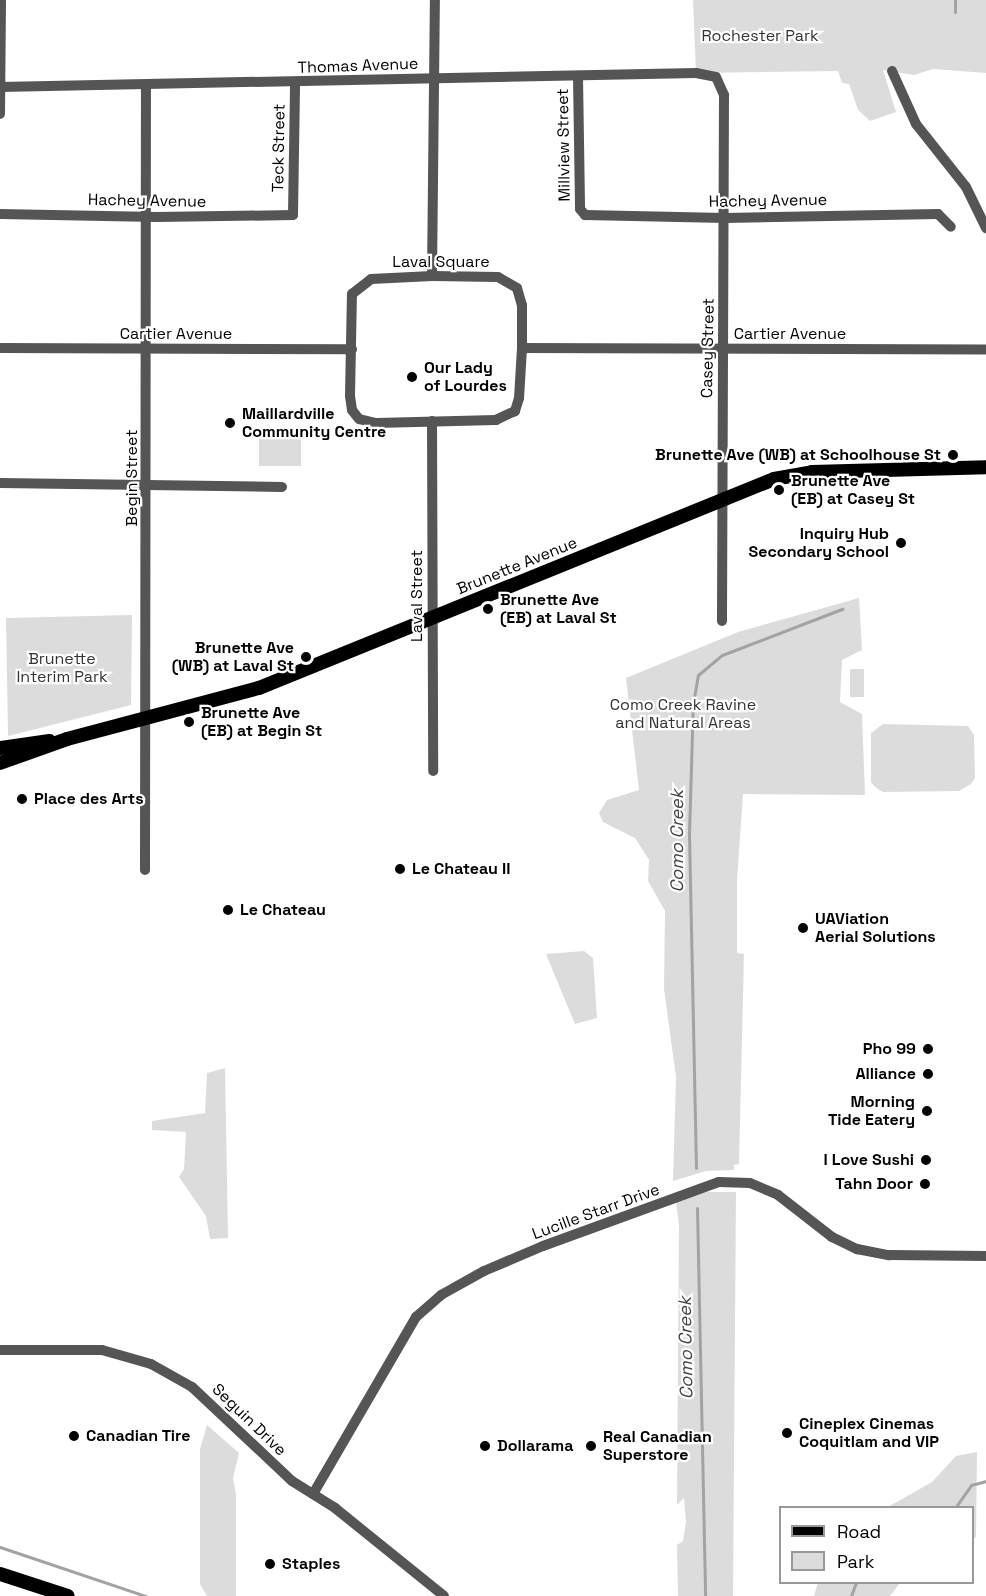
<!DOCTYPE html>
<html>
<head>
<meta charset="utf-8">
<style>
	body { margin:0 }
	#map { position:relative; width:986px; height:1596px; overflow:hidden; background:#fff; font-family:"Space Grotesk",sans-serif }
	div>[style] { position:absolute }
	[style*='--x'] { left:calc(var(--x)*1px); top:calc(var(--y)*1px); width:calc(var(--w)*1px); rotate:calc(var(--a)*1deg) }
	.green>* { inset:0; background:#dcdcdc; transform-origin:0 0 }
	.stream>* { height:3px; margin:-1.5px; padding:0 1.5px; transform-origin:1.5px; border-radius:1.5px; background:#a3a3a3 }
	.minor>* { height:10px; margin:-5px; padding:0 5px; transform-origin:5px; border-radius:5px; background:#555 }
	.major>* { height:14px; margin:-7px; padding:0 7px; transform-origin:7px; border-radius:7px; background:#000 }
	.dots>* { width:16px; height:16px; translate:-50% -50%; box-sizing:border-box; border:3px solid #fff; border-radius:50% }
	span { translate:-50% -50%; white-space:nowrap; text-align:center; line-height:1.15; -webkit-text-stroke:4.5px #fff; paint-order:stroke }
	.park-label { font-size:16px; color:#333 }
	.street-label { font-size:16px; color:#000 }
	.poi-label { font-size:16px; color:#000; font-weight:700 }
	.left { translate:0 -50%; text-align:left }
	.right { translate:-100% -50%; text-align:right }
	.water-label { font-size:18px; color:#444; font-style:italic }
	.legend { position:absolute; left:779px; top:1506px; width:195px; height:78px; box-sizing:border-box; background:#fff; border:2px solid #999; margin:0; padding:8px 10px; list-style:none; font-size:18px; color:#000 }
	.legend li { display:flex; align-items:center; gap:12px; height:30px }
	.legend b { width:30px; border:2px solid #999 }
</style>
</head>
<body>
<div id="map">
	<div class="green">
		<i style="clip-path:polygon(693px 0,986px 0,986px 73px,933px 69px,914px 75px,883px 70px,896px 112px,870px 121px,858px 110px,849px 84px,842px 83px,838px 71px,696px 73px)"></i>
		<i style="left:259px;top:438px;width:42px;height:28px"></i>
		<i style="clip-path:polygon(859px 598px,862px 650px,842px 660px,840px 702px,862px 714px,865px 795px,743px 794px,737px 880px,737px 953px,744px 954px,739px 1164px,734px 1165px,734px 1170px,706px 1171px,673px 1181px,676px 1077px,664px 989px,665px 911px,648px 881px,649px 860px,635px 838px,603px 822px,599px 813px,607px 800px,639px 790px,626px 678px,738px 632px)"></i>
		<i style="clip-path:polygon(132px 615px,131px 705px,8px 736px,6px 618px)"></i>
		<i style="left:850px;top:669px;width:14px;height:28px"></i>
		<i style="clip-path:polygon(883px 724px,968px 726px,974px 735px,975px 778px,971px 784px,959px 791px,883px 792px,875px 787px,871px 782px,871px 733px)"></i>
		<i style="clip-path:polygon(584px 951px,593px 958px,597px 1018px,575px 1024px,546px 954px)"></i>
		<i style="clip-path:polygon(225px 1068px,228px 1238px,210px 1239px,206px 1216px,179px 1177px,184px 1169px,186px 1132px,152px 1130px,152px 1121px,205px 1113px,207px 1073px)"></i>
		<i style="clip-path:polygon(707px 1192px,736px 1192px,733px 1596px,678px 1596px,677px 1545px,683px 1541px,686px 1522px,684px 1498px,677px 1505px,679px 1226px,676px 1202px)"></i>
		<i style="clip-path:polygon(207px 1425px,239px 1453px,233px 1478px,236px 1495px,236px 1596px,207px 1596px,200px 1584px,200px 1449px)"></i>
		<i style="clip-path:polygon(977px 1452px,976px 1537px,973px 1539px,972px 1508px,888px 1507px,932px 1482px,956px 1456px)"></i>
		<i style="clip-path:polygon(818px 1582px,900px 1582px,900px 1583px,890px 1596px,814px 1596px)"></i>
	</div>
	<div class="stream">
		<i style="--x:955;--y:12;--w:12;--a:-90"></i>
		<i style="--x:696;--y:1168;--w:334;--a:-91.2"></i>
		<i style="--x:689;--y:834;--w:131;--a:-88.3"></i>
		<i style="--x:693;--y:703;--w:28;--a:-80"></i>
		<i style="--x:698;--y:675;--w:31;--a:-40"></i>
		<i style="--x:722;--y:655;--w:129;--a:-21"></i>
		<i style="--x:697;--y:1208;--w:388;--a:88.8"></i>
		<i style="--x:955;--y:1508;--w:28;--a:-55"></i>
		<i style="--x:971;--y:1485;--w:16;--a:-15"></i>
		<i style="--x:0;--y:1547;--w:154;--a:18.6"></i>
		<i style="--x:851;--y:1596;--w:15;--a:-70"></i>
	</div>
	<div class="minor">
		<i style="--x:892;--y:71;--w:58;--a:65.6"></i>
		<i style="--x:916;--y:124;--w:80;--a:51.6"></i>
		<i style="--x:966;--y:187;--w:46;--a:64"></i>
		<i style="--x:578;--y:77;--w:132;--a:89.1"></i>
		<i style="--x:580;--y:209;--w:8;--a:50"></i>
		<i style="--x:585;--y:215;--w:140;--a:1.2"></i>
		<i style="--x:725;--y:218;--w:213;--a:-1.1"></i>
		<i style="--x:938;--y:214;--w:18;--a:45"></i>
		<i style="--x:0;--y:87;--w:696;--a:-1.15"></i>
		<i style="--x:696;--y:73;--w:20;--a:11"></i>
		<i style="--x:716;--y:77;--w:20;--a:66"></i>
		<i style="--x:724;--y:95;--w:526;--a:90.22"></i>
		<i style="--x:0;--y:114;--w:114;--a:-89.5"></i>
		<i style="--x:0;--y:214;--w:157;--a:1.1"></i>
		<i style="--x:157;--y:217;--w:136;--a:-0.8"></i>
		<i style="--x:293;--y:215;--w:132;--a:-89.1"></i>
		<i style="--x:432;--y:276;--w:66;--a:0.9"></i>
		<i style="--x:498;--y:277;--w:22;--a:30"></i>
		<i style="--x:517;--y:288;--w:18;--a:74"></i>
		<i style="--x:522;--y:305;--w:43;--a:90"></i>
		<i style="--x:522;--y:348;--w:50;--a:93.4"></i>
		<i style="--x:519;--y:398;--w:14;--a:107"></i>
		<i style="--x:515;--y:411;--w:21;--a:155"></i>
		<i style="--x:496;--y:420;--w:120;--a:178.6"></i>
		<i style="--x:376;--y:423;--w:17;--a:-167"></i>
		<i style="--x:359;--y:419;--w:11;--a:-128"></i>
		<i style="--x:352;--y:410;--w:14;--a:-98"></i>
		<i style="--x:350;--y:396;--w:102;--a:-88.9"></i>
		<i style="--x:352;--y:294;--w:24;--a:-38"></i>
		<i style="--x:371;--y:279;--w:61;--a:-2.8"></i>
		<i style="--x:432;--y:276;--w:276;--a:-89.4"></i>
		<i style="--x:0;--y:348;--w:352;--a:0.2"></i>
		<i style="--x:522;--y:348;--w:464;--a:0.2"></i>
		<i style="--x:432;--y:421;--w:350;--a:89.8"></i>
		<i style="--x:0;--y:483;--w:282;--a:0.8"></i>
		<i style="--x:145;--y:870;--w:784;--a:-89.93"></i>
		<i style="--x:0;--y:1350;--w:102;--a:0"></i>
		<i style="--x:102;--y:1350;--w:51;--a:15.9"></i>
		<i style="--x:151;--y:1364;--w:47;--a:29.3"></i>
		<i style="--x:192;--y:1387;--w:137;--a:43.2"></i>
		<i style="--x:292;--y:1481;--w:51;--a:32.1"></i>
		<i style="--x:335;--y:1508;--w:140;--a:38.9"></i>
		<i style="--x:313;--y:1494;--w:205;--a:-59.8"></i>
		<i style="--x:416;--y:1317;--w:33;--a:-41"></i>
		<i style="--x:441;--y:1295;--w:49;--a:-29.2"></i>
		<i style="--x:484;--y:1271;--w:64;--a:-23"></i>
		<i style="--x:543;--y:1246;--w:187;--a:-20"></i>
		<i style="--x:719;--y:1182;--w:31;--a:2"></i>
		<i style="--x:750;--y:1183;--w:30;--a:23"></i>
		<i style="--x:778;--y:1195;--w:68;--a:37.9"></i>
		<i style="--x:832;--y:1237;--w:28;--a:26"></i>
		<i style="--x:857;--y:1249;--w:33;--a:11"></i>
		<i style="--x:889;--y:1255;--w:97;--a:0.6"></i>
	</div>
	<div class="major">
		<i style="--x:0;--y:748;--w:50;--a:-8"></i>
		<i style="--x:0;--y:763;--w:71;--a:-19.7"></i>
		<i style="--x:67;--y:739;--w:199;--a:-14.9"></i>
		<i style="--x:259;--y:688;--w:556;--a:-22.09"></i>
		<i style="--x:774;--y:479;--w:39;--a:-10"></i>
		<i style="--x:812;--y:472;--w:174;--a:-1.6"></i>
		<i style="--x:0;--y:1574;--w:71;--a:17.9"></i>
	</div>
	<div class="dots">
		<i style="left:412px;top:377px;background:#000"></i>
		<i style="left:230px;top:423px;background:#000"></i>
		<i style="left:953px;top:455px;background:#000"></i>
		<i style="left:779px;top:490px;background:#000"></i>
		<i style="left:901px;top:543px;background:#000"></i>
		<i style="left:488px;top:609px;background:#000"></i>
		<i style="left:306px;top:657px;background:#000"></i>
		<i style="left:189px;top:722px;background:#000"></i>
		<i style="left:22px;top:799px;background:#000"></i>
		<i style="left:400px;top:869px;background:#000"></i>
		<i style="left:228px;top:910px;background:#000"></i>
		<i style="left:803px;top:928px;background:#000"></i>
		<i style="left:928px;top:1049px;background:#000"></i>
		<i style="left:928px;top:1074px;background:#000"></i>
		<i style="left:927px;top:1111px;background:#000"></i>
		<i style="left:926px;top:1160px;background:#000"></i>
		<i style="left:925px;top:1184px;background:#000"></i>
		<i style="left:787px;top:1433px;background:#000"></i>
		<i style="left:74px;top:1436px;background:#000"></i>
		<i style="left:485px;top:1446px;background:#000"></i>
		<i style="left:591px;top:1446px;background:#000"></i>
		<i style="left:270px;top:1564px;background:#000"></i>
	</div>
	<div class="park-label">
		<span style="left:760px;top:36px">Rochester Park</span>
		<span style="left:62px;top:668px">Brunette<br>Interim Park</span>
		<span style="left:683px;top:714px">Como Creek Ravine<br>and Natural Areas</span>
	</div>
	<div class="street-label">
		<span style="left:358px;top:66px;rotate:-2deg">Thomas Avenue</span>
		<span style="left:564px;top:145px;rotate:-91deg">Millview Street</span>
		<span style="left:279px;top:148px;rotate:-89deg">Teck Street</span>
		<span style="left:147px;top:201px;rotate:1deg">Hachey Avenue</span>
		<span style="left:768px;top:201px;rotate:-1deg">Hachey Avenue</span>
		<span style="left:441px;top:262px">Laval Square</span>
		<span style="left:176px;top:334px">Cartier Avenue</span>
		<span style="left:790px;top:334px">Cartier Avenue</span>
		<span style="left:708px;top:348px;rotate:-89deg">Casey Street</span>
		<span style="left:132px;top:478px;rotate:-90deg">Begin Street</span>
		<span style="left:517px;top:566px;rotate:-22deg">Brunette Avenue</span>
		<span style="left:417px;top:596px;rotate:-90deg">Laval Street</span>
		<span style="left:596px;top:1212px;rotate:-20deg">Lucille Starr Drive</span>
		<span style="left:249px;top:1420px;rotate:44deg">Seguin Drive</span>
	</div>
	<div class="poi-label">
		<span class="left" style="left:424px;top:377px">Our Lady<br>of Lourdes</span>
		<span class="left" style="left:242px;top:423px">Maillardville<br>Community Centre</span>
		<span class="right" style="left:941px;top:455px">Brunette Ave (WB) at Schoolhouse St</span>
		<span class="left" style="left:791px;top:490px">Brunette Ave<br>(EB) at Casey St</span>
		<span class="right" style="left:889px;top:543px">Inquiry Hub<br>Secondary School</span>
		<span class="left" style="left:500px;top:609px">Brunette Ave<br>(EB) at Laval St</span>
		<span class="right" style="left:294px;top:657px">Brunette Ave<br>(WB) at Laval St</span>
		<span class="left" style="left:201px;top:722px">Brunette Ave<br>(EB) at Begin St</span>
		<span class="left" style="left:34px;top:799px">Place des Arts</span>
		<span class="left" style="left:412px;top:869px">Le Chateau II</span>
		<span class="left" style="left:240px;top:910px">Le Chateau</span>
		<span class="left" style="left:815px;top:928px">UAViation<br>Aerial Solutions</span>
		<span class="right" style="left:916px;top:1049px">Pho 99</span>
		<span class="right" style="left:916px;top:1074px">Alliance</span>
		<span class="right" style="left:915px;top:1111px">Morning<br>Tide Eatery</span>
		<span class="right" style="left:914px;top:1160px">I Love Sushi</span>
		<span class="right" style="left:913px;top:1184px">Tahn Door</span>
		<span class="left" style="left:799px;top:1433px">Cineplex Cinemas<br>Coquitlam and VIP</span>
		<span class="left" style="left:86px;top:1436px">Canadian Tire</span>
		<span class="left" style="left:603px;top:1446px">Real Canadian<br>Superstore</span>
		<span class="left" style="left:497px;top:1446px">Dollarama</span>
		<span class="left" style="left:282px;top:1564px">Staples</span>
	</div>
	<div class="water-label">
		<span style="left:677px;top:841px;rotate:-90deg">Como Creek</span>
		<span style="left:686px;top:1348px;rotate:-91deg">Como Creek</span>
	</div>
	<ul class="legend">
	<li><b style="height:8px;background:#000"></b>Road</li>
	<li><b style="height:16px;background:#dcdcdc"></b>Park</li>
	</ul>
</div>
</body>
</html>
